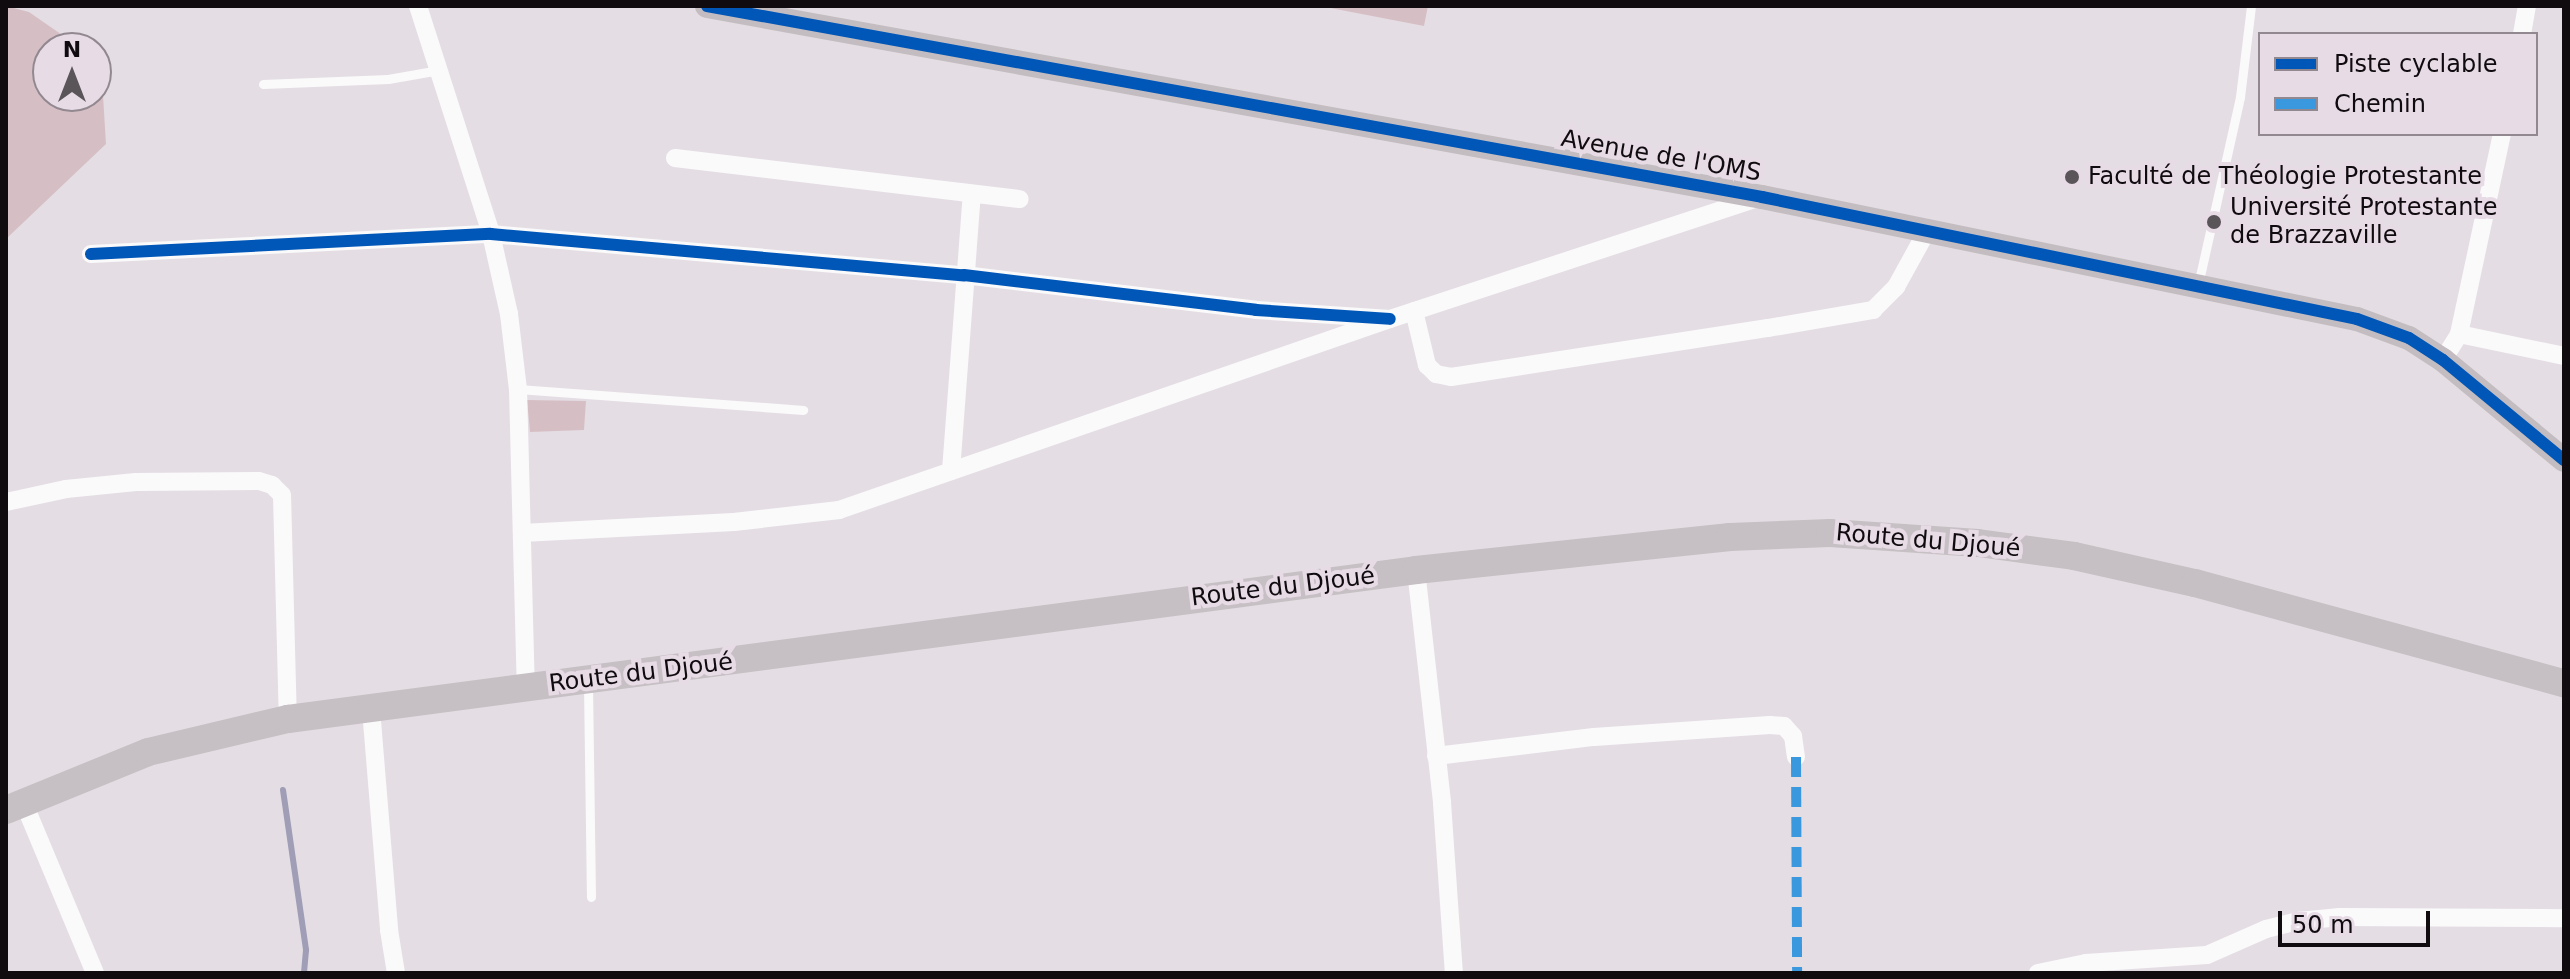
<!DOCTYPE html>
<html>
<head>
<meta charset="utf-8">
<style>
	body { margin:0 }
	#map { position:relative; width:2570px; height:979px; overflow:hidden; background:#e4dee4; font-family:"DejaVu Sans",sans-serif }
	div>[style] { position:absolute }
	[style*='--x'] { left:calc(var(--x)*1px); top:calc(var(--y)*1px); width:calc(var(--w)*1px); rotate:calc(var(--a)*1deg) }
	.green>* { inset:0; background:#d6bfc4 }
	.stream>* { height:6px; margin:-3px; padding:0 3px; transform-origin:3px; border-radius:3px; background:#9f9eb6 }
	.lane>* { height:9px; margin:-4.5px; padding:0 4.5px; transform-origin:4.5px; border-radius:4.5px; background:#fbfafb }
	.street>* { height:18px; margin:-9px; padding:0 9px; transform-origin:9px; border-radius:9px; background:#fbfafb }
	.secondary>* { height:24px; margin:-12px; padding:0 12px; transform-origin:12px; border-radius:12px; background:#c3bdc1 }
	.primary>* { height:28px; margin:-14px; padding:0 14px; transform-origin:14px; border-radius:14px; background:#c6bfc3 }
	.quiet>* { height:10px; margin-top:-5px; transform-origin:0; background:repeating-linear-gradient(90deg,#3a99de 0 20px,transparent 0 30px) }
	.cycleway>* { height:12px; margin:-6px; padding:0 6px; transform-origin:6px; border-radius:6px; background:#0057b8 }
	.dots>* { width:22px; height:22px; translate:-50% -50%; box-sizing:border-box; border:4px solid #e7dbe6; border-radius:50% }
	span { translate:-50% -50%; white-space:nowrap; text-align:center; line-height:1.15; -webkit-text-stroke:8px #e7dbe6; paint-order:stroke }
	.street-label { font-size:24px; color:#0f0b0e }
	.poi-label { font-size:24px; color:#0f0b0e }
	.left { translate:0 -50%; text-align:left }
	.frame { position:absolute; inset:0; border:8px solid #0f0b0e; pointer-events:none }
	.legend { position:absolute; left:2258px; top:32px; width:280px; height:104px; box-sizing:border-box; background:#e7dbe6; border:2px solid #918890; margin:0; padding:10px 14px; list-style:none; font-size:24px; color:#0f0b0e }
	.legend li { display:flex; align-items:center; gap:16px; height:40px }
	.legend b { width:40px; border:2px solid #918890 }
	.north { position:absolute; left:32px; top:32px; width:80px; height:80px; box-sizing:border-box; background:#e7dbe6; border:2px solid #918890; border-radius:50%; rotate:0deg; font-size:22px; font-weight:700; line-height:32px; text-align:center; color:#0f0b0e }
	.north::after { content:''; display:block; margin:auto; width:28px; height:36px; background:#5a5559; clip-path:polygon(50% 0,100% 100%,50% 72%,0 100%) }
	.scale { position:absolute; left:2278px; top:911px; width:152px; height:36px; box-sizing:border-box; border:4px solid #0f0b0e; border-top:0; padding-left:10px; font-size:24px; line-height:28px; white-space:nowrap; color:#0f0b0e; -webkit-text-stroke:6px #e7dbe6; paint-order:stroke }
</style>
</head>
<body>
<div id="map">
	<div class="green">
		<i style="clip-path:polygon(6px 6px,29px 12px,81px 48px,48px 48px,48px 96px,96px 96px,96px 58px,101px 62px,106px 144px,6px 239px)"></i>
		<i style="clip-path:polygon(1320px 6px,1428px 6px,1424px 26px)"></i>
		<i style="clip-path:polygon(527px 400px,586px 401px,584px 430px,530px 432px)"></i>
	</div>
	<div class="stream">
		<i style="--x:283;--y:790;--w:162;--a:81.8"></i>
		<i style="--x:306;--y:950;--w:23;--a:95"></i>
	</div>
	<div class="lane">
		<i style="--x:263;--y:84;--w:125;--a:-2.3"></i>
		<i style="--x:388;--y:79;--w:52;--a:-10"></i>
		<i style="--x:2198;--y:285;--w:193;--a:-77.4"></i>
		<i style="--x:2240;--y:97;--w:92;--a:-83.1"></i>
		<i style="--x:518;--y:389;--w:286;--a:4.2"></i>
		<i style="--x:588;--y:684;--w:213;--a:89.2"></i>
	</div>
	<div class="street">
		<i style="--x:418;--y:6;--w:239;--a:72.2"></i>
		<i style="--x:491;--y:234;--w:82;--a:77.3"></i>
		<i style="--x:509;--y:314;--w:76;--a:83.2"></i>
		<i style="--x:518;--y:389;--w:298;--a:88.5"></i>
		<i style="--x:2522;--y:34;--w:28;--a:-80"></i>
		<i style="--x:675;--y:158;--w:347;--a:6.8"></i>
		<i style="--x:91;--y:254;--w:400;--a:-2.9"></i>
		<i style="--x:491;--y:234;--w:475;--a:5"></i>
		<i style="--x:964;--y:275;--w:294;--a:6.8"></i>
		<i style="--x:1256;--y:310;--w:134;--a:3.8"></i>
		<i style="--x:1414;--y:311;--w:56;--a:76.5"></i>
		<i style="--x:1427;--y:365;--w:13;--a:45"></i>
		<i style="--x:1436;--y:374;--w:15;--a:11"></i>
		<i style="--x:1451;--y:377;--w:321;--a:-8.8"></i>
		<i style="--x:1768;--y:328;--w:107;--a:-9.7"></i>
		<i style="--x:1873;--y:310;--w:33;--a:-45"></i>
		<i style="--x:1896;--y:287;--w:66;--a:-61.1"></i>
		<i style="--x:2459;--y:334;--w:107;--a:11.8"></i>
		<i style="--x:2443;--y:360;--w:31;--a:-58"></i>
		<i style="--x:2459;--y:334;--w:205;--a:-77.9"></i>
		<i style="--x:951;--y:471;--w:278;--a:-85.7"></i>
		<i style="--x:6;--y:502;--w:61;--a:-12.2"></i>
		<i style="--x:66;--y:489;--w:70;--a:-5.7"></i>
		<i style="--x:136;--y:482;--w:123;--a:-0.5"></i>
		<i style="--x:259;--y:481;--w:14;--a:17"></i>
		<i style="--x:272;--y:485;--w:14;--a:45"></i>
		<i style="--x:282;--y:495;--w:224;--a:88.5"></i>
		<i style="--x:522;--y:533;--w:212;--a:-3"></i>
		<i style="--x:734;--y:522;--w:106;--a:-6.5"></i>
		<i style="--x:839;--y:510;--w:583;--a:-19.12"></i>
		<i style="--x:1390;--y:319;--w:388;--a:-18.2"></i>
		<i style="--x:1416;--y:570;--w:234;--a:83.6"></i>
		<i style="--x:1442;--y:803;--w:170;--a:86"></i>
		<i style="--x:371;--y:709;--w:222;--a:85.3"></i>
		<i style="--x:389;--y:930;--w:44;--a:80.8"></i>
		<i style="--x:1436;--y:756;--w:159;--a:-6.9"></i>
		<i style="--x:1594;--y:737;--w:176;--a:-3.9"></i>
		<i style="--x:1770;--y:725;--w:14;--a:4"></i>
		<i style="--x:1784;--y:726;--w:13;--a:48"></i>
		<i style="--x:1793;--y:736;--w:21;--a:82"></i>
		<i style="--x:23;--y:801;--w:186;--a:67.3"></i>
		<i style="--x:2038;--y:973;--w:49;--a:-11.8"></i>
		<i style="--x:2086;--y:963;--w:121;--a:-3.8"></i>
		<i style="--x:2207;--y:955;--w:64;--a:-23.8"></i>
		<i style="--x:2266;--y:929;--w:34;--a:-14"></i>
		<i style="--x:2299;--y:921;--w:41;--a:-5.6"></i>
		<i style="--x:2340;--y:917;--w:224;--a:0.3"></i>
	</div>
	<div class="secondary">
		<i style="--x:707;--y:6;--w:1072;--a:10.26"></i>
		<i style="--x:1762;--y:197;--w:607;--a:11.59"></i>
		<i style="--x:2357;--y:319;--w:55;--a:20.1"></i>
		<i style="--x:2409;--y:338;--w:40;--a:32.9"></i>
		<i style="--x:2443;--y:360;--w:157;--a:39.6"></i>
	</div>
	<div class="primary">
		<i style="--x:6;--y:810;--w:153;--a:-22.2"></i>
		<i style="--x:148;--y:752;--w:144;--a:-13.3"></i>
		<i style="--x:288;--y:719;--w:1138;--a:-7.52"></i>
		<i style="--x:1416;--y:570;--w:316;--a:-6"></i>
		<i style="--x:1730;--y:537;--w:100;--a:-2.3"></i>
		<i style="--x:1830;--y:533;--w:148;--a:3.9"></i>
		<i style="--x:1978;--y:543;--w:97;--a:7.7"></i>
		<i style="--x:2074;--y:556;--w:124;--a:12.6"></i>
		<i style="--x:2195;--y:583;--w:382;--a:15.2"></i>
	</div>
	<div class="quiet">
		<i style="--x:1796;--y:757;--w:216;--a:89.7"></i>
	</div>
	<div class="cycleway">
		<i style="--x:707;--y:6;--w:1072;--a:10.26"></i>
		<i style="--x:1762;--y:197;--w:607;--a:11.59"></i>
		<i style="--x:2357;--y:319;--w:55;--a:20.1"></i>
		<i style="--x:2409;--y:338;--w:40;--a:32.9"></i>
		<i style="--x:2443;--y:360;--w:157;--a:39.6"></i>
		<i style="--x:91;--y:254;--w:400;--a:-2.9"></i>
		<i style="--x:491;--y:234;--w:475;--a:5"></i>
		<i style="--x:964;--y:275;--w:294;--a:6.8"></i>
		<i style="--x:1256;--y:310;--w:134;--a:3.8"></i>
	</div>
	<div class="dots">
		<i style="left:2072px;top:177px;background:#5a5559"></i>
		<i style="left:2214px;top:222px;background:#5a5559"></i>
	</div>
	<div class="street-label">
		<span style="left:1661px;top:156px;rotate:10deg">Avenue de l'OMS</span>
		<span style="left:1928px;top:541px;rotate:5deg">Route du Djoué</span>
		<span style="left:1283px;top:587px;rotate:-7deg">Route du Djoué</span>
		<span style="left:641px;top:673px;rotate:-7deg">Route du Djoué</span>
	</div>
	<div class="poi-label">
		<span class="left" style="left:2088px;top:177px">Faculté de Théologie Protestante</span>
		<span class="left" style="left:2230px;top:222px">Université Protestante<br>de Brazzaville</span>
	</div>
	<div class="frame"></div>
	<ul class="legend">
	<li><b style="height:10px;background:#0057b8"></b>Piste cyclable</li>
	<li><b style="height:10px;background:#3a99de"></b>Chemin</li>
	</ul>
	<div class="north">N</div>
	<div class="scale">50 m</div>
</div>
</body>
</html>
